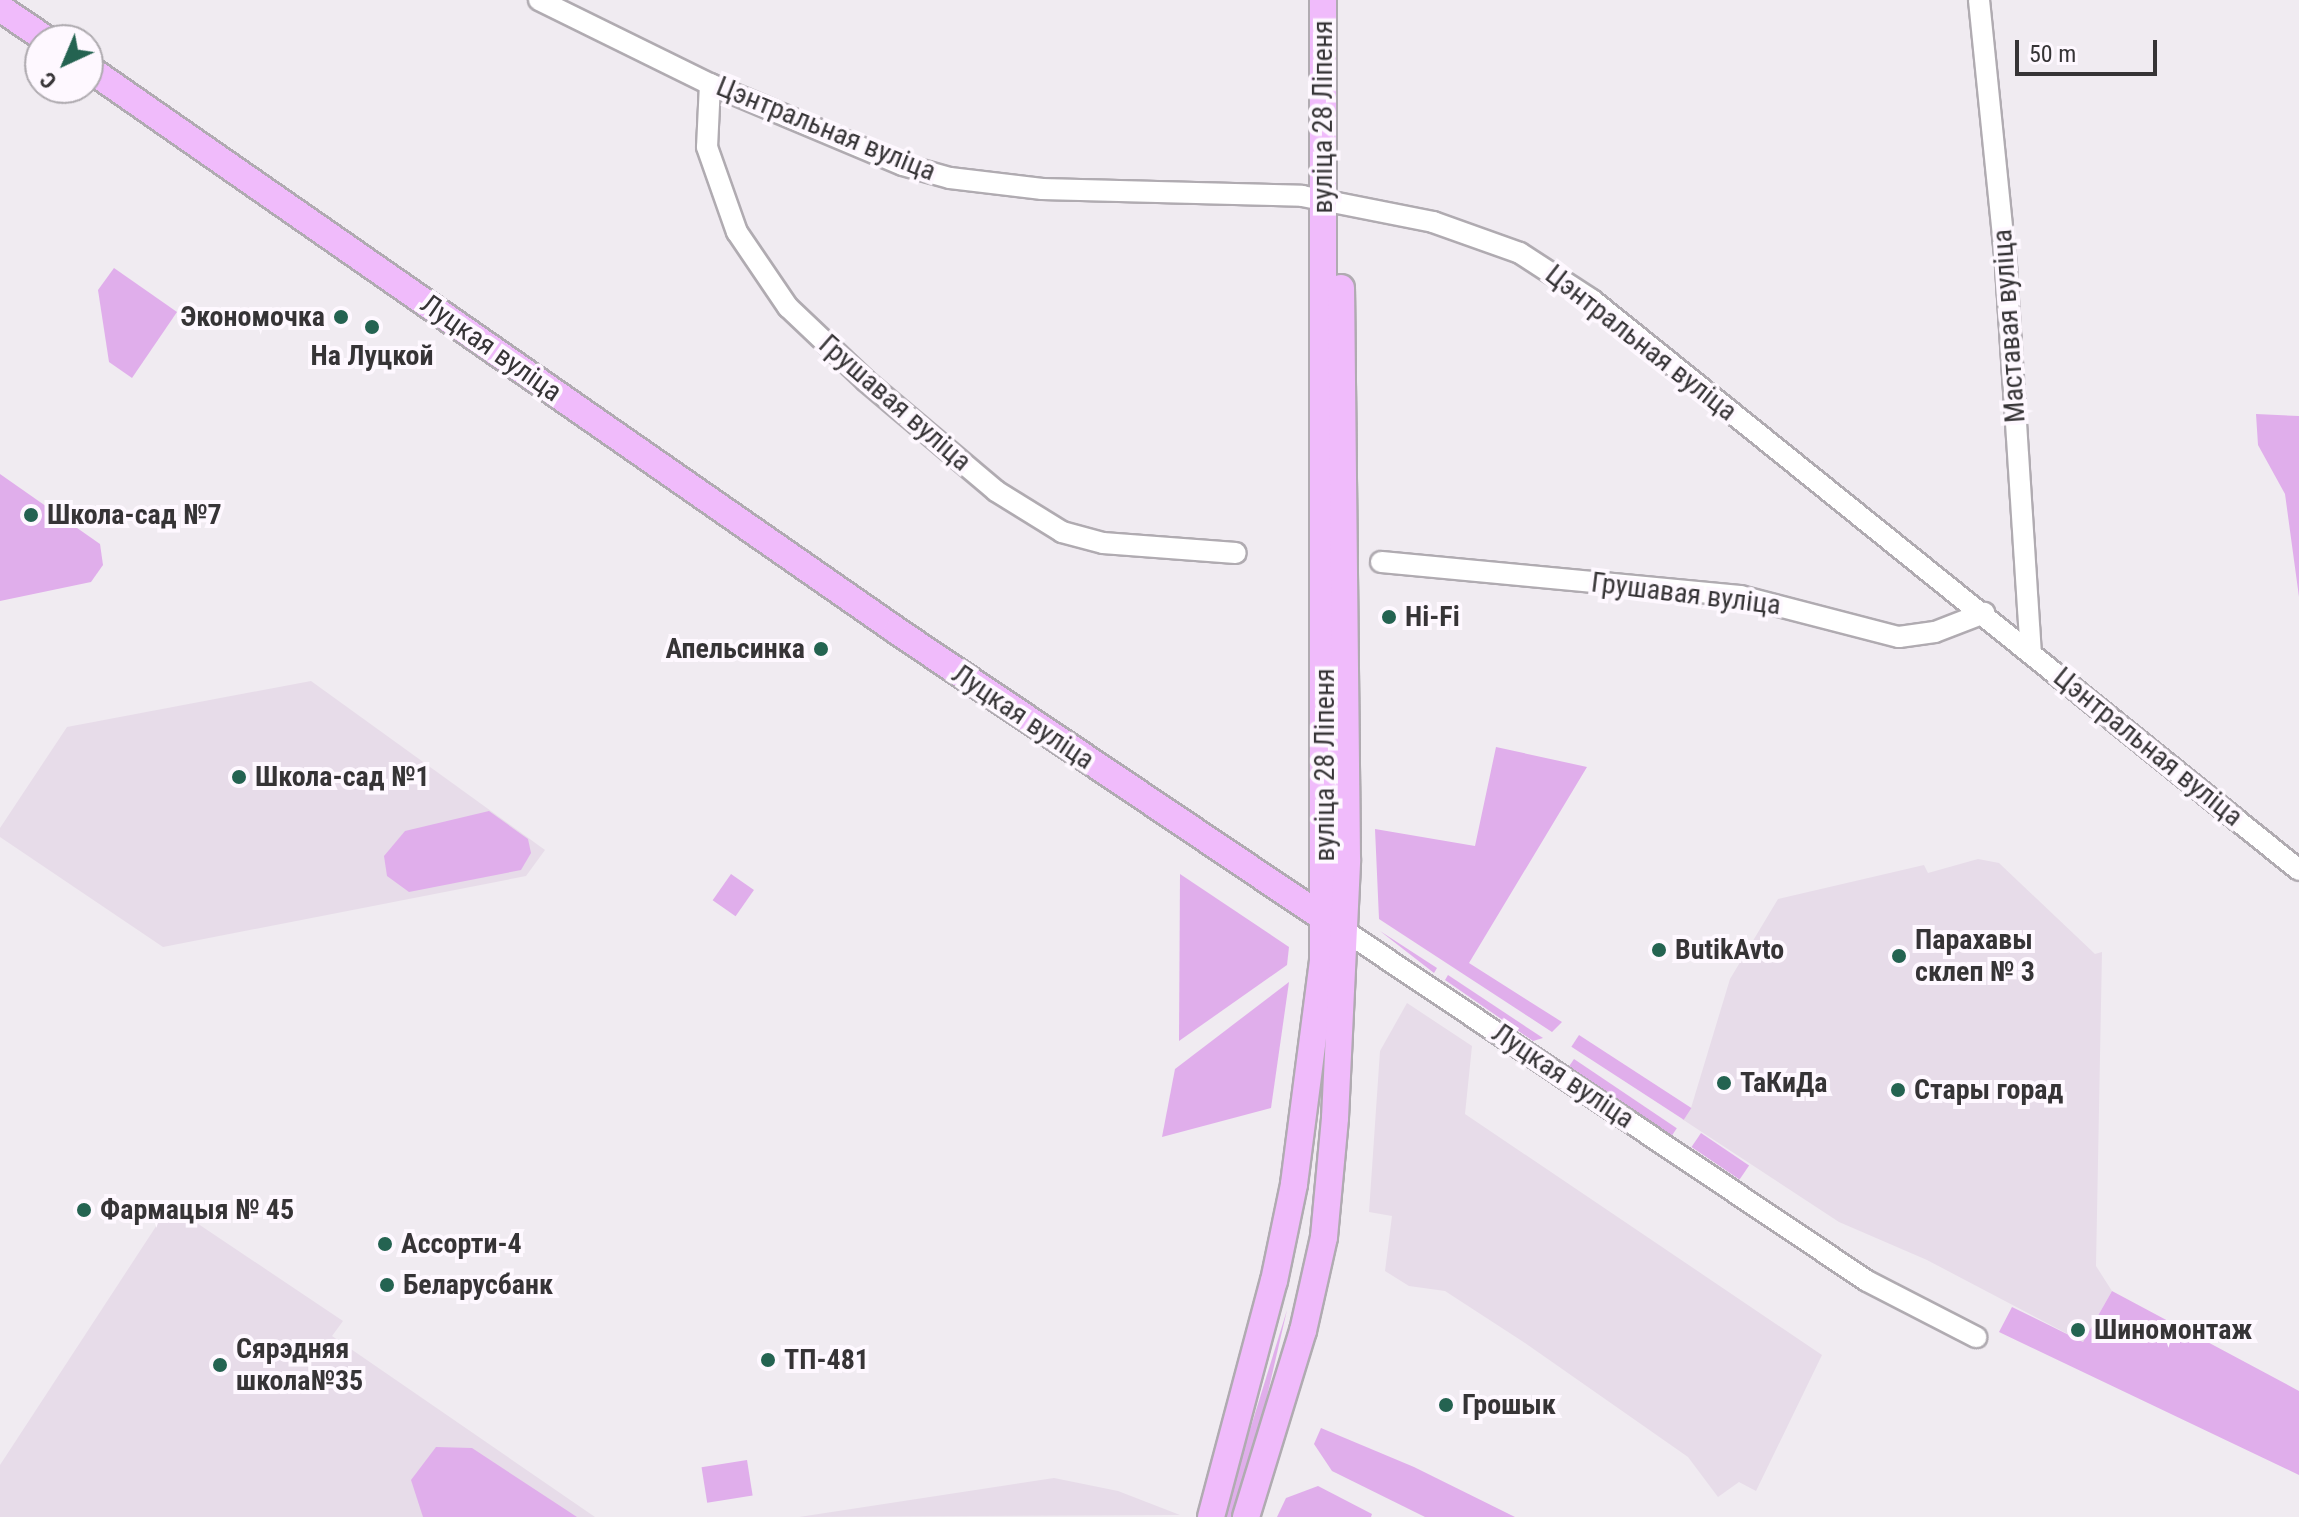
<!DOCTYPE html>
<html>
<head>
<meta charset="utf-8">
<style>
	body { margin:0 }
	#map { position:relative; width:2299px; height:1517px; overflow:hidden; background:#f0ebf1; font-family:"Roboto Condensed",sans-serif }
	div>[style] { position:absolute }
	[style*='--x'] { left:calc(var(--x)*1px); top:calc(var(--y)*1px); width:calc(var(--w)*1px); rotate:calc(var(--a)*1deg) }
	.built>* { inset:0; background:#e7dce9 }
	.green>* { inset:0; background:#e0aeeb; transform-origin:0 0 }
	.roads { filter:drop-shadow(2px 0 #b0abb1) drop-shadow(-2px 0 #b0abb1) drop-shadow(0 2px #b0abb1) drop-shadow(0 -2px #b0abb1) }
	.minor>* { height:20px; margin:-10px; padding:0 10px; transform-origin:10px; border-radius:10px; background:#fff }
	.major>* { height:26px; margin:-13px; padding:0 13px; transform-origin:13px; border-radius:13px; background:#f0bbfb }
	.dots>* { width:22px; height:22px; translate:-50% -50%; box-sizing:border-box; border:4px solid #fef8ff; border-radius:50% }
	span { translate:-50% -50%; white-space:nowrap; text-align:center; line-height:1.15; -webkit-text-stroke:8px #fef8ff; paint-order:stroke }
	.street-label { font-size:28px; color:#363436 }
	.poi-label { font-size:28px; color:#363436; font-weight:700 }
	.right { translate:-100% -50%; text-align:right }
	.left { translate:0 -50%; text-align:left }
	.north { position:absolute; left:24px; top:24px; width:80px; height:80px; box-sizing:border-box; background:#fef8ff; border:2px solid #aeaaaf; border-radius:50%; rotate:224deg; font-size:22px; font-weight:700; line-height:32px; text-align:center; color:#363436 }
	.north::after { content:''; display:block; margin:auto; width:28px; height:36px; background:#246351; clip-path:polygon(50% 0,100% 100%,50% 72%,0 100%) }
	.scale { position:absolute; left:2015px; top:40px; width:142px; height:36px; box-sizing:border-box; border:4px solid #363436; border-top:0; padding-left:10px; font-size:24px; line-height:28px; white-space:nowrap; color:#363436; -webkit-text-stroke:6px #fef8ff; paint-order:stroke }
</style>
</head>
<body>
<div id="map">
	<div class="built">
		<i style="clip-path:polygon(311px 681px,545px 850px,526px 876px,163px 947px,0 837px,0 828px,67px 727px)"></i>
		<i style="clip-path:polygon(1978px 859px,1999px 863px,2095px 954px,2102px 952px,2096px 1266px,2112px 1291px,2083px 1342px,1927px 1260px,1839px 1222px,1682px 1119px,1691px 1108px,1730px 979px,1778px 899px,1924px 865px,1928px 873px)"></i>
		<i style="clip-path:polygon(1407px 1003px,1472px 1046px,1465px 1114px,1822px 1355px,1756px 1491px,1739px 1482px,1718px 1497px,1688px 1457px,1525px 1343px,1445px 1291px,1409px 1286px,1385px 1271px,1392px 1216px,1369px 1212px,1380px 1051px)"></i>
		<i style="clip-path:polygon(170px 1205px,343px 1321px,332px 1336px,595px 1517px,0 1517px,0 1465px)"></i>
		<i style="clip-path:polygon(1054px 1478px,1118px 1491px,1180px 1515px,799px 1517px)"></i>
	</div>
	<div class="green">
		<i style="clip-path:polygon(114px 268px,177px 312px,132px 378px,109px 362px,98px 290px)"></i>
		<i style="clip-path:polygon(2256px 414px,2299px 416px,2299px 597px,2285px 494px,2258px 445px)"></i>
		<i style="clip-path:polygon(0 474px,100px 544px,103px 565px,91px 582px,0 601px)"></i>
		<i style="clip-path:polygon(1496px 747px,1587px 767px,1469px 963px,1562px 1022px,1552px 1032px,1379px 919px,1375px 829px,1475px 846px)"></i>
		<i style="clip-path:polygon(489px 811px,528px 839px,531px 853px,521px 870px,409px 892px,387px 876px,384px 856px,405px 831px)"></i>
		<i style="left:731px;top:874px;width:28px;height:32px;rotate:35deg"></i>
		<i style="clip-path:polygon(1180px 874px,1289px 947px,1287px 965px,1179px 1041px)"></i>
		<i style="clip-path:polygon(1380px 931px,1437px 968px,1434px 973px)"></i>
		<i style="clip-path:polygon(1448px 975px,1543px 1038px,1533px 1041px,1445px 980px)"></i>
		<i style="clip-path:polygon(1289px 982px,1271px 1108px,1162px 1137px,1175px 1069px)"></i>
		<i style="left:1579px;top:1035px;width:134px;height:14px;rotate:33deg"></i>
		<i style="left:1574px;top:1059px;width:124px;height:9px;rotate:34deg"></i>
		<i style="left:1701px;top:1133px;width:58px;height:17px;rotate:34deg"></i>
		<i style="clip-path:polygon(2112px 1291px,2299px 1391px,2299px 1475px,1999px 1332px,2012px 1307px,2083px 1342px)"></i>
		<i style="clip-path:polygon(1287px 1310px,1250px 1470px,1233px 1517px,1223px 1517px)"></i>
		<i style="clip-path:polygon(1321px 1428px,1414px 1467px,1515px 1517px,1425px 1517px,1332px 1471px,1314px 1444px)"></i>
		<i style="clip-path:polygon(436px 1447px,472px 1448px,577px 1517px,423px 1517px,411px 1480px)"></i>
		<i style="left:747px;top:1460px;width:36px;height:46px;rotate:81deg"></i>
		<i style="clip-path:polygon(1318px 1486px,1372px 1514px,1371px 1517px,1277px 1517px,1286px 1498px)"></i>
	</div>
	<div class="roads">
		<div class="minor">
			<i style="--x:539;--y:0;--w:191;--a:26.2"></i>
			<i style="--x:710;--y:84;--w:209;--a:22.8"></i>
			<i style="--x:903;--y:165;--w:49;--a:15.5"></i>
			<i style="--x:950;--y:178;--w:93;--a:6.8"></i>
			<i style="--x:1042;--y:189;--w:260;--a:1.5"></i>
			<i style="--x:1302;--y:196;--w:134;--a:11.2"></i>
			<i style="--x:1433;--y:222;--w:92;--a:19.6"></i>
			<i style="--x:1520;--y:253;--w:86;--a:33.1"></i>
			<i style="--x:1592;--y:300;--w:908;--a:38.88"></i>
			<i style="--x:1979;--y:0;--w:269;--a:84.2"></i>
			<i style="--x:2006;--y:268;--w:385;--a:86.3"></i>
			<i style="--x:710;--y:84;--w:63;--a:92.7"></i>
			<i style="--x:707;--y:147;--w:90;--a:70.6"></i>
			<i style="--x:737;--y:232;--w:91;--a:55.8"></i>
			<i style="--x:788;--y:307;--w:108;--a:43.5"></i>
			<i style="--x:866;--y:381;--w:170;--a:40.2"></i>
			<i style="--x:996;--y:491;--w:78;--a:31.8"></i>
			<i style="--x:1062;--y:532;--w:42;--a:15"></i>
			<i style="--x:1103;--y:543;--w:133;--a:4.3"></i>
			<i style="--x:1381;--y:562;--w:361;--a:5.4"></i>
			<i style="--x:1740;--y:596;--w:164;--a:14.5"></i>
			<i style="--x:1899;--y:637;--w:36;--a:-8"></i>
			<i style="--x:1935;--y:632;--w:53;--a:-21.2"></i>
			<i style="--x:1345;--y:931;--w:628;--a:33.84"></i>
			<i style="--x:1867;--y:1281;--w:123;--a:27.2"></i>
		</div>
		<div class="major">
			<i style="--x:0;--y:8;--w:57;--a:34.2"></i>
			<i style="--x:88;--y:68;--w:986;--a:34.83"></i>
			<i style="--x:897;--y:631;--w:527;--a:33.93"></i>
			<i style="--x:1211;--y:1517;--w:244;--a:-75.1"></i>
			<i style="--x:1274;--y:1281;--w:99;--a:-78.3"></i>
			<i style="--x:1294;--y:1184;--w:224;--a:-82.6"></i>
			<i style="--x:1323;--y:962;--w:962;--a:-90"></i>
			<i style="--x:1246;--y:1517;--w:195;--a:-73"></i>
			<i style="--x:1303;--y:1331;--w:96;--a:-77.4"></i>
			<i style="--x:1324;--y:1237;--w:120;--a:-84.7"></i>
			<i style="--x:1335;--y:1118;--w:259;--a:-87.3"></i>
			<i style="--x:1347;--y:859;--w:571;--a:-90.6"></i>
		</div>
	</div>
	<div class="dots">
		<i style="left:341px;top:317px;background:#246351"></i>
		<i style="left:372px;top:327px;background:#246351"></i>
		<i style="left:31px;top:515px;background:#246351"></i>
		<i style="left:1389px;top:617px;background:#246351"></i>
		<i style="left:821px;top:649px;background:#246351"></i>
		<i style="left:239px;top:777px;background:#246351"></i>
		<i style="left:1659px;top:950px;background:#246351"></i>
		<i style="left:1899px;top:956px;background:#246351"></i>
		<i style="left:1724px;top:1083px;background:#246351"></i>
		<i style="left:1898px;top:1090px;background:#246351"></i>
		<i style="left:84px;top:1210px;background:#246351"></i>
		<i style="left:385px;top:1244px;background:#246351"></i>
		<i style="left:387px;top:1285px;background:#246351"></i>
		<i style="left:2078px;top:1330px;background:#246351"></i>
		<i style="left:768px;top:1360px;background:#246351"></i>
		<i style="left:220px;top:1365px;background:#246351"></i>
		<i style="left:1446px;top:1405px;background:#246351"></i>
	</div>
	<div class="street-label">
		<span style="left:1323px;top:117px;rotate:-90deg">вуліца 28 Ліпеня</span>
		<span style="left:826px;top:129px;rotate:22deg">Цэнтральная вуліца</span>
		<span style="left:2009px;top:326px;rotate:-94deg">Маставая вуліца</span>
		<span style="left:1641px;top:343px;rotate:38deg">Цэнтральная вуліца</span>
		<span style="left:491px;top:348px;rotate:35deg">Луцкая вуліца</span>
		<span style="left:895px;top:403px;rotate:41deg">Грушавая вуліца</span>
		<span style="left:1686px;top:594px;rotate:7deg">Грушавая вуліца</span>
		<span style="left:1023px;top:717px;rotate:34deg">Луцкая вуліца</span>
		<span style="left:2148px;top:747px;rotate:39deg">Цэнтральная вуліца</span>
		<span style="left:1325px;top:765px;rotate:-90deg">вуліца 28 Ліпеня</span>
		<span style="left:1563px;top:1076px;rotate:34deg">Луцкая вуліца</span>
	</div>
	<div class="poi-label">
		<span class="right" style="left:325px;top:317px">Экономочка</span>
		<span style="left:372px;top:356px">На Луцкой</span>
		<span class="left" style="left:47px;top:515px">Школа-сад №7</span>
		<span class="left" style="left:1405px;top:617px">Hi-Fi</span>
		<span class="right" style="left:805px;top:649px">Апельсинка</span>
		<span class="left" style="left:255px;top:777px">Школа-сад №1</span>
		<span class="left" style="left:1915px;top:956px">Парахавы<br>склеп № 3</span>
		<span class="left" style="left:1675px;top:950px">ButikAvto</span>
		<span class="left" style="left:1740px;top:1083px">ТаКиДа</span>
		<span class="left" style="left:1914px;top:1090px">Стары горад</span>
		<span class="left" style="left:100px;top:1210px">Фармацыя № 45</span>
		<span class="left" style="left:401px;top:1244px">Ассорти-4</span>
		<span class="left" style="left:403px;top:1285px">Беларусбанк</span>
		<span class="left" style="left:2094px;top:1330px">Шиномонтаж</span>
		<span class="left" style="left:236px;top:1365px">Сярэдняя<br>школа№35</span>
		<span class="left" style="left:784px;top:1360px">ТП-481</span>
		<span class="left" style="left:1462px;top:1405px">Грошык</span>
	</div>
	<div class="north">С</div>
	<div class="scale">50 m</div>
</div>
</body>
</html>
